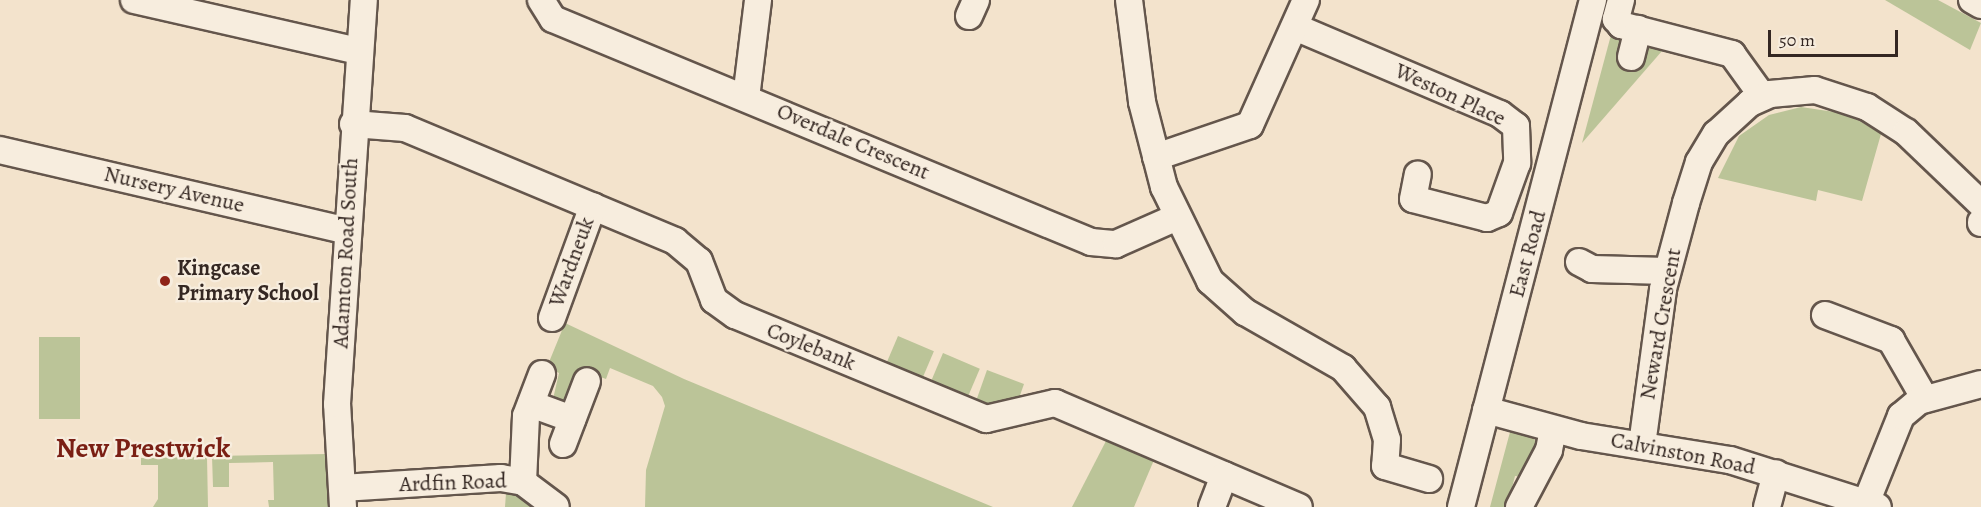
<!DOCTYPE html>
<html>
<head>
<meta charset="utf-8">
<style>
	body { margin:0 }
	#map { position:relative; width:1981px; height:507px; overflow:hidden; background:#f3e3cc; font-family:Alegreya,serif }
	div>[style] { position:absolute }
	[style*='--x'] { left:calc(var(--x)*1px); top:calc(var(--y)*1px); width:calc(var(--w)*1px); rotate:calc(var(--a)*1deg) }
	.green>* { inset:0; background:#bbc498; transform-origin:0 0 }
	.roads { filter:drop-shadow(2px 0 #64564c) drop-shadow(-2px 0 #64564c) drop-shadow(0 2px #64564c) drop-shadow(0 -2px #64564c) }
	.minor>* { height:26px; margin:-13px; padding:0 13px; transform-origin:13px; border-radius:13px; background:#f7edde }
	.dots>* { width:16px; height:16px; translate:-50% -50%; box-sizing:border-box; border:3px solid #f7edde; border-radius:50% }
	span { translate:-50% -50%; white-space:nowrap; text-align:center; line-height:1.15; -webkit-text-stroke:4.5px #f7edde; paint-order:stroke }
	.street-label { font-size:22px; color:#342722 }
	.poi-label { font-size:22px; color:#342722; font-weight:700 }
	.left { translate:0 -50%; text-align:left }
	.district-label { font-size:28px; color:#7a1f14; font-weight:700 }
	.scale { position:absolute; left:1768px; top:30px; width:130px; height:27px; box-sizing:border-box; border:3px solid #342722; border-top:0; padding-left:8px; font-size:18px; line-height:21px; white-space:nowrap; color:#342722; -webkit-text-stroke:4px #f7edde; paint-order:stroke }
</style>
</head>
<body>
<div id="map">
	<div class="green">
		<i style="clip-path:polygon(1885px 0,1938px 0,1981px 23px,1970px 50px)"></i>
		<i style="clip-path:polygon(1611px 35px,1662px 51px,1582px 143px)"></i>
		<i style="clip-path:polygon(1801px 107px,1848px 114px,1881px 134px,1862px 201px,1818px 190px,1816px 201px,1718px 178px,1739px 136px,1769px 115px)"></i>
		<i style="clip-path:polygon(565px 323px,684px 379px,993px 507px,645px 507px,646px 470px,665px 406px,662px 397px,653px 386px,610px 368px,606px 379px,584px 371px,569px 406px,553px 399px,559px 373px,547px 367px)"></i>
		<i style="left:898px;top:336px;width:39px;height:31px;rotate:23deg"></i>
		<i style="left:39px;top:337px;width:41px;height:82px"></i>
		<i style="left:943px;top:353px;width:40px;height:33px;rotate:23deg"></i>
		<i style="clip-path:polygon(987px 370px,1024px 384px,1018px 401px,993px 410px,975px 404px)"></i>
		<i style="clip-path:polygon(1510px 432px,1533px 438px,1541px 449px,1523px 477px,1515px 476px,1507px 507px,1490px 507px)"></i>
		<i style="clip-path:polygon(1107px 439px,1154px 460px,1134px 507px,1072px 507px)"></i>
		<i style="clip-path:polygon(327px 454px,328px 507px,269px 507px,268px 500px,274px 500px,273px 462px,229px 463px,229px 487px,213px 487px,212px 456px)"></i>
		<i style="clip-path:polygon(207px 457px,208px 507px,153px 507px,158px 499px,158px 465px,141px 465px,141px 458px)"></i>
		<i style="clip-path:polygon(506px 493px,517px 493px,539px 507px,505px 507px)"></i>
	</div>
	<div class="roads">
		<div class="minor">
			<i style="--x:134;--y:0;--w:231;--a:12.8"></i>
			<i style="--x:541;--y:0;--w:22;--a:58"></i>
			<i style="--x:553;--y:19;--w:582;--a:22.51"></i>
			<i style="--x:1091;--y:242;--w:25;--a:5"></i>
			<i style="--x:1116;--y:244;--w:64;--a:-23.8"></i>
			<i style="--x:1129;--y:0;--w:103;--a:82.7"></i>
			<i style="--x:1142;--y:102;--w:88;--a:75.5"></i>
			<i style="--x:1164;--y:187;--w:105;--a:63.9"></i>
			<i style="--x:1210;--y:281;--w:47;--a:41.5"></i>
			<i style="--x:1245;--y:312;--w:113;--a:29.7"></i>
			<i style="--x:1343;--y:368;--w:52;--a:48.9"></i>
			<i style="--x:1377;--y:407;--w:34;--a:73"></i>
			<i style="--x:1387;--y:440;--w:26;--a:94"></i>
			<i style="--x:1385;--y:466;--w:46;--a:16.5"></i>
			<i style="--x:1621;--y:0;--w:20;--a:105"></i>
			<i style="--x:1616;--y:19;--w:8;--a:50"></i>
			<i style="--x:1621;--y:25;--w:115;--a:14.6"></i>
			<i style="--x:1732;--y:54;--w:53;--a:54.2"></i>
			<i style="--x:1972;--y:0;--w:10;--a:29"></i>
			<i style="--x:969;--y:16;--w:17;--a:-66"></i>
			<i style="--x:1295;--y:27;--w:223;--a:23"></i>
			<i style="--x:1500;--y:114;--w:20;--a:37"></i>
			<i style="--x:1516;--y:126;--w:37;--a:88"></i>
			<i style="--x:1517;--y:163;--w:53;--a:109.8"></i>
			<i style="--x:1499;--y:213;--w:13;--a:157"></i>
			<i style="--x:1487;--y:218;--w:76;--a:-165.6"></i>
			<i style="--x:1413;--y:199;--w:25;--a:-79"></i>
			<i style="--x:1631;--y:57;--w:29;--a:-76"></i>
			<i style="--x:746;--y:98;--w:99;--a:-83"></i>
			<i style="--x:353;--y:124;--w:52;--a:4.4"></i>
			<i style="--x:405;--y:128;--w:293;--a:22.7"></i>
			<i style="--x:675;--y:241;--w:31;--a:40"></i>
			<i style="--x:699;--y:261;--w:42;--a:69"></i>
			<i style="--x:714;--y:300;--w:26;--a:36"></i>
			<i style="--x:735;--y:315;--w:272;--a:22.5"></i>
			<i style="--x:986;--y:419;--w:71;--a:-13.1"></i>
			<i style="--x:1055;--y:403;--w:265;--a:23.1"></i>
			<i style="--x:0;--y:150;--w:356;--a:13.1"></i>
			<i style="--x:1156;--y:157;--w:99;--a:-18.8"></i>
			<i style="--x:1250;--y:125;--w:137;--a:-65.9"></i>
			<i style="--x:1981;--y:223;--w:1;--a:-90"></i>
			<i style="--x:1579;--y:262;--w:15;--a:28"></i>
			<i style="--x:1592;--y:269;--w:75;--a:1.5"></i>
			<i style="--x:1825;--y:315;--w:71;--a:20.7"></i>
			<i style="--x:1891;--y:340;--w:68;--a:60"></i>
			<i style="--x:552;--y:318;--w:119;--a:-69.9"></i>
			<i style="--x:531;--y:404;--w:44;--a:20.1"></i>
			<i style="--x:1486;--y:410;--w:98;--a:15.3"></i>
			<i style="--x:1581;--y:436;--w:151;--a:9.2"></i>
			<i style="--x:1730;--y:460;--w:155;--a:17.6"></i>
			<i style="--x:563;--y:444;--w:67;--a:-69.1"></i>
			<i style="--x:1642;--y:445;--w:157;--a:-82.3"></i>
			<i style="--x:1663;--y:289;--w:89;--a:-75"></i>
			<i style="--x:1686;--y:203;--w:43;--a:-72.4"></i>
			<i style="--x:1699;--y:162;--w:33;--a:-59"></i>
			<i style="--x:1716;--y:134;--w:46;--a:-42.4"></i>
			<i style="--x:1750;--y:103;--w:22;--a:-24"></i>
			<i style="--x:1770;--y:94;--w:45;--a:-5.1"></i>
			<i style="--x:1815;--y:90;--w:55;--a:18.1"></i>
			<i style="--x:1867;--y:107;--w:46;--a:32.7"></i>
			<i style="--x:1906;--y:132;--w:104;--a:43.8"></i>
			<i style="--x:523;--y:482;--w:66;--a:-87.4"></i>
			<i style="--x:526;--y:416;--w:45;--a:-69.1"></i>
			<i style="--x:342;--y:488;--w:159;--a:-3.6"></i>
			<i style="--x:501;--y:478;--w:22;--a:10"></i>
			<i style="--x:523;--y:482;--w:41;--a:37.1"></i>
			<i style="--x:1866;--y:503;--w:94;--a:-68.1"></i>
			<i style="--x:1901;--y:416;--w:23;--a:-40"></i>
			<i style="--x:1919;--y:401;--w:64;--a:-15.3"></i>
			<i style="--x:343;--y:507;--w:103;--a:-93.3"></i>
			<i style="--x:337;--y:404;--w:405;--a:-86.2"></i>
			<i style="--x:1212;--y:507;--w:34;--a:-69"></i>
			<i style="--x:1461;--y:507;--w:524;--a:-75.41"></i>
			<i style="--x:1519;--y:507;--w:64;--a:-62.2"></i>
			<i style="--x:1549;--y:450;--w:21;--a:-79"></i>
			<i style="--x:1767;--y:507;--w:35;--a:-75"></i>
		</div>
	</div>
	<div class="dots">
		<i style="left:165px;top:281px;background:#8f2418"></i>
	</div>
	<div class="street-label">
		<span style="left:1450px;top:95px;rotate:25deg">Weston Place</span>
		<span style="left:853px;top:142px;rotate:23deg">Overdale Crescent</span>
		<span style="left:174px;top:190px;rotate:13deg">Nursery Avenue</span>
		<span style="left:346px;top:253px;rotate:-87deg">Adamton Road South</span>
		<span style="left:1528px;top:254px;rotate:-75deg">East Road</span>
		<span style="left:572px;top:262px;rotate:-70deg">Wardneuk</span>
		<span style="left:1661px;top:324px;rotate:-80deg">Neward Crescent</span>
		<span style="left:811px;top:347px;rotate:22deg">Coylebank</span>
		<span style="left:1683px;top:454px;rotate:11deg">Calvinston Road</span>
		<span style="left:453px;top:483px;rotate:-2deg">Ardfin Road</span>
	</div>
	<div class="poi-label">
		<span class="left" style="left:177px;top:281px">Kingcase<br>Primary School</span>
	</div>
	<div class="district-label">
		<span style="left:143px;top:448px">New Prestwick</span>
	</div>
	<div class="scale">50 m</div>
</div>
</body>
</html>
